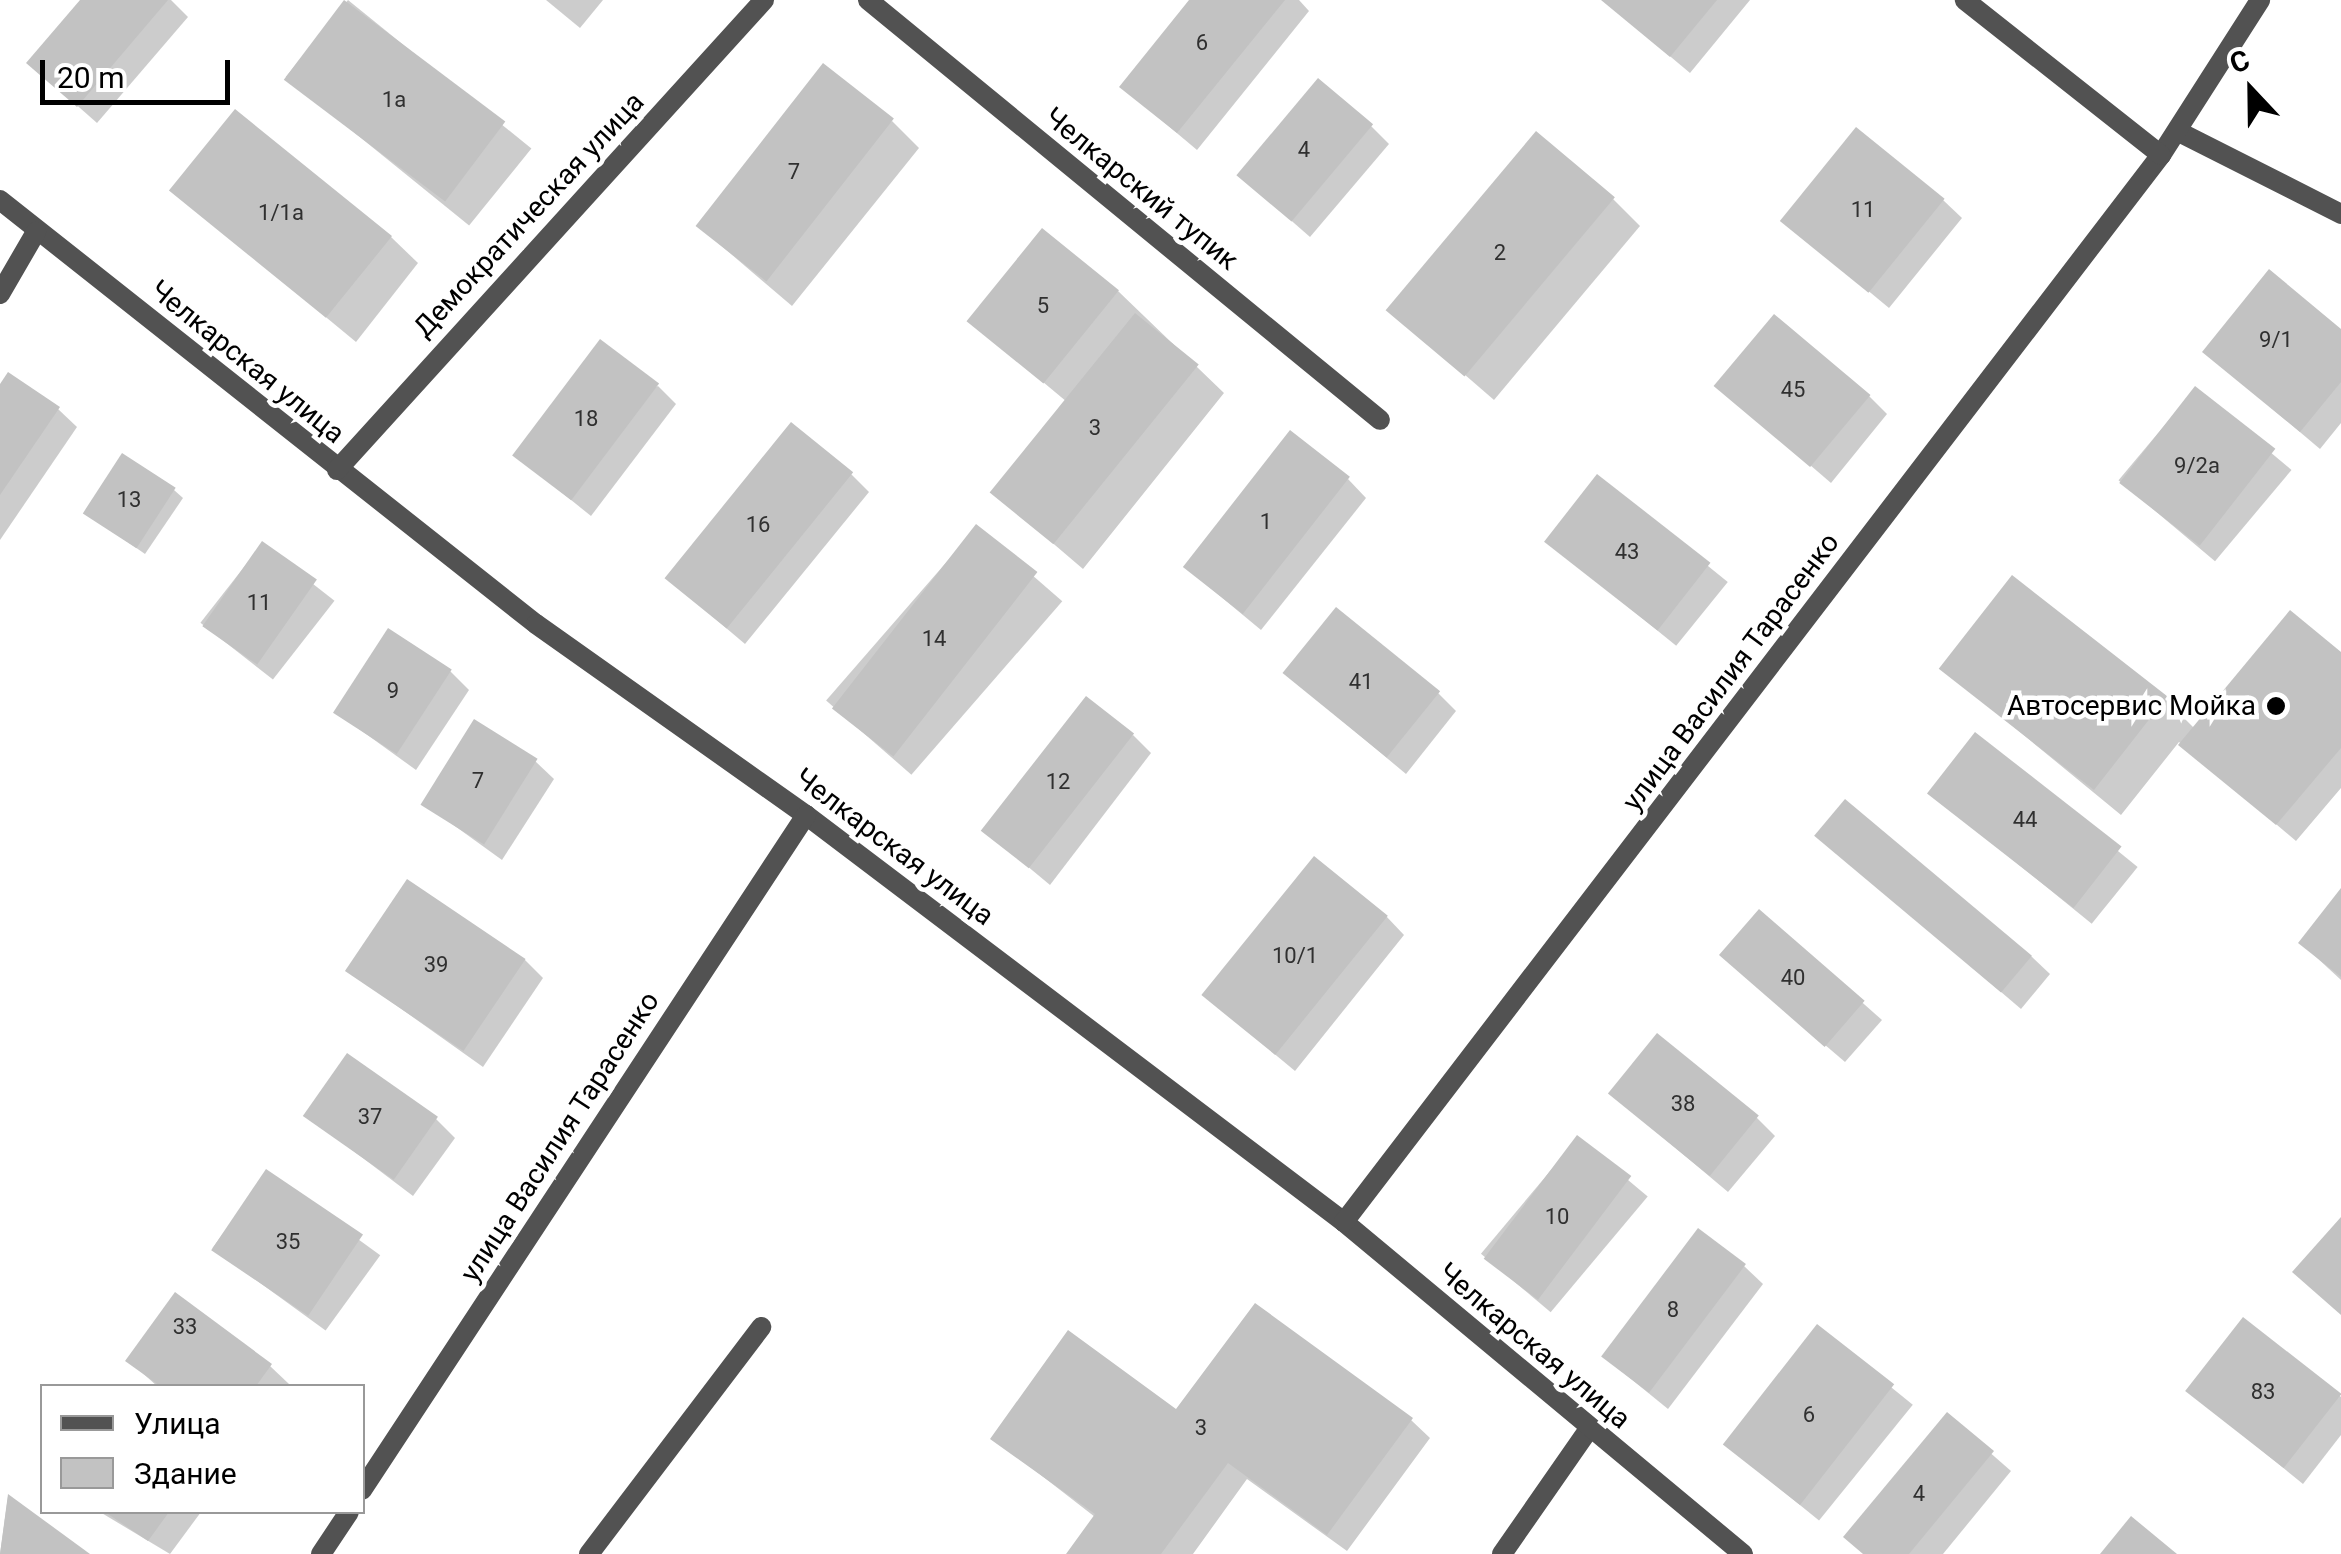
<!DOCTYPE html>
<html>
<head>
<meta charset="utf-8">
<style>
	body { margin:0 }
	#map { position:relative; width:2341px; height:1554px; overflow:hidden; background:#fff; font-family:Roboto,sans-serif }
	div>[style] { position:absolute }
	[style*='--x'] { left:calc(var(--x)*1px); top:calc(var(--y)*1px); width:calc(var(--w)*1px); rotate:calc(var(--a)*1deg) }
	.shadow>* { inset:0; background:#0003; transform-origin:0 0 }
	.building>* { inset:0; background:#c2c2c2; transform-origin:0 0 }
	.service>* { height:20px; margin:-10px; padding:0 10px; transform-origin:10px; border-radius:10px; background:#525252 }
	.minor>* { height:20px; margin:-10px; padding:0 10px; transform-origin:10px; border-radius:10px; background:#525252 }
	.dots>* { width:28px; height:28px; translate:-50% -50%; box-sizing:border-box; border:5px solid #fff; border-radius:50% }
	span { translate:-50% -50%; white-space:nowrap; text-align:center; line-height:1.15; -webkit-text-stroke:9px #fff; paint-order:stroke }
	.number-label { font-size:22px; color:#303030 }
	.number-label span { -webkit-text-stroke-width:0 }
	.street-label { font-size:28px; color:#000 }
	.poi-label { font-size:28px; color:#000 }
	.right { translate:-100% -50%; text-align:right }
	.legend { position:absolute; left:40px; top:1384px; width:325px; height:130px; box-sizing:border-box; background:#fff; border:2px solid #999; margin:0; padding:12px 18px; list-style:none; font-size:30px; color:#000 }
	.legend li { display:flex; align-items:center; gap:20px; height:50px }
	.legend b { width:50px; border:2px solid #999 }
	.north { position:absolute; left:2201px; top:40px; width:100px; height:100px; -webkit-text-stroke:8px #fff; paint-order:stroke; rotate:338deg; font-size:28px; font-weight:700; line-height:40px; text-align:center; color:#000 }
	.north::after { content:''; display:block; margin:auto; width:35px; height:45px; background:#000; clip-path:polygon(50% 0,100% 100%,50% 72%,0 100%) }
	.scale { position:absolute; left:40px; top:60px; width:190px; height:45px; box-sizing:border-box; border:5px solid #000; border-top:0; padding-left:12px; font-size:30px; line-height:35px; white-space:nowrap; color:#000; -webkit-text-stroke:8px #fff; paint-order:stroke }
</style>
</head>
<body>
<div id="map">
	<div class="shadow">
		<i style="clip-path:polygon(83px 0,171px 0,188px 17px,97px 123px,29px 63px)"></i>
		<i style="left:348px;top:0;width:236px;height:99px;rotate:39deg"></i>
		<i style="clip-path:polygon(546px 0,603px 0,580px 28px)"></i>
		<i style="clip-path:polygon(1192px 0,1299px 0,1309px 11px,1197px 150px,1122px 87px)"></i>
		<i style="clip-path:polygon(1603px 0,1750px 0,1690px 73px)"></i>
		<i style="clip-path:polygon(892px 121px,919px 148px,792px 306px,697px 225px)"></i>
		<i style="clip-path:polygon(1371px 126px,1389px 144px,1310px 237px,1239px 175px)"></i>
		<i style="clip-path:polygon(173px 191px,391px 237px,418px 263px,356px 342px)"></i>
		<i style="clip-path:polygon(1613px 199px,1640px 226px,1494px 400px,1390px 310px)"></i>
		<i style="clip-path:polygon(1943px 200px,1962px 218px,1889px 308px,1784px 221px)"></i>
		<i style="clip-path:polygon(1118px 291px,1224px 393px,1083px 569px,994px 493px,1067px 402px,971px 322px)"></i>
		<i style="clip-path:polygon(2341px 332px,2341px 423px,2320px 449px,2205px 352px)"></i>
		<i style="clip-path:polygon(658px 386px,676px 404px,591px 516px,515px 455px)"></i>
		<i style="clip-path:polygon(1718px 386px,1869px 396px,1887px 414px,1831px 483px)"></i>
		<i style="clip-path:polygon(0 388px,58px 409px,77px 427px,0 540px)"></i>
		<i style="left:2195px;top:389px;width:126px;height:119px;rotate:40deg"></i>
		<i style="clip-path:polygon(851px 474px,869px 492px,745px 644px,667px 578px)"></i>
		<i style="left:1598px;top:477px;width:167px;height:82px;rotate:39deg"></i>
		<i style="clip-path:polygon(1348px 479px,1366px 498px,1261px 630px,1185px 567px)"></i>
		<i style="clip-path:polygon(174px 490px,183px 498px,145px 554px,86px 513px)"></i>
		<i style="left:977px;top:527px;width:113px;height:230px;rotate:41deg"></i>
		<i style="left:262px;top:544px;width:92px;height:100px;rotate:38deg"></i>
		<i style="clip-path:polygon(2341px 656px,2341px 788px,2296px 841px,2179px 742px,2121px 815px,1942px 668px,2165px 699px,2195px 729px)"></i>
		<i style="clip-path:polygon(450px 671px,469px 690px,416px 770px,337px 713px)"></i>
		<i style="clip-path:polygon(1285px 673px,1438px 693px,1456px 711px,1406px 774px)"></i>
		<i style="clip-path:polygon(1133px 735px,1151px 753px,1050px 885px,985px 831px)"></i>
		<i style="left:1976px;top:736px;width:208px;height:73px;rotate:39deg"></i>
		<i style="clip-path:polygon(535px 761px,554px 779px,502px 860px,423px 803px)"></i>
		<i style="clip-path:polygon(1817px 835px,2031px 956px,2050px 974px,2021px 1009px)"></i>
		<i style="clip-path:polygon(2341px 892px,2341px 980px,2301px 943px)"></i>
		<i style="clip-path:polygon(1760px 912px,1882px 1020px,1845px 1062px,1742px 974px)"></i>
		<i style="clip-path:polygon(1386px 916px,1404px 935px,1295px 1071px,1205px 996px)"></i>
		<i style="clip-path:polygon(525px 960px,543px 978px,483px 1067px,348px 971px)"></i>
		<i style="clip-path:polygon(1610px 1093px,1756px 1117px,1775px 1136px,1728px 1192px)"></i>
		<i style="clip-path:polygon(306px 1115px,436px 1119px,455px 1138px,413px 1196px)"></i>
		<i style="left:1578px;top:1138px;width:91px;height:151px;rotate:40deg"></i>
		<i style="left:267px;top:1173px;width:140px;height:93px;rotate:36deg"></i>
		<i style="clip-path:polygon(1744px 1266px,1763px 1284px,1668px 1409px,1604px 1357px)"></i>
		<i style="clip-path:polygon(2244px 1321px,2341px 1397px,2341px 1435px,2303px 1484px,2188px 1391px)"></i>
		<i style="left:1818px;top:1328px;width:122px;height:149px;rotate:39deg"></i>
		<i style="clip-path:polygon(128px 1360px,270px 1366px,289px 1384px,157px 1386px)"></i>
		<i style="clip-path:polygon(1177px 1412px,1411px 1420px,1430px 1438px,1347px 1551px,1247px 1479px,1193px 1554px,1069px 1554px,1095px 1517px,993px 1438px)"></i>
		<i style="clip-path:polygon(1947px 1415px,2011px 1471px,1943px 1554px,1864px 1554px)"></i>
		<i style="clip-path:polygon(8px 1497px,85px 1554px,0 1554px)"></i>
		<i style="clip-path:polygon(100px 1512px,201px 1512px,170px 1554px)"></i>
	</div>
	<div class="building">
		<i style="clip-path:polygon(80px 0,168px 0,77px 107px,26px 63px)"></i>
		<i style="left:344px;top:0;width:202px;height:100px;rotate:37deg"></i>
		<i style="clip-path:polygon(1189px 0,1285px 0,1177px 133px,1119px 87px)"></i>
		<i style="clip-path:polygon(1601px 0,1717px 0,1670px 57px)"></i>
		<i style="left:823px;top:63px;width:90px;height:207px;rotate:38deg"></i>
		<i style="left:1318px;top:78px;width:72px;height:127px;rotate:40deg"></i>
		<i style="left:235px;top:109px;width:202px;height:105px;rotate:39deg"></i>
		<i style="left:1856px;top:127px;width:114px;height:121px;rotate:39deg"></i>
		<i style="left:1536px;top:131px;width:103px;height:234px;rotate:40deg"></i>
		<i style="left:1042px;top:228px;width:99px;height:120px;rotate:39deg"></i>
		<i style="clip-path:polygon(2269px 269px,2341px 329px,2341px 382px,2300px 432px,2202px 352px)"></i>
		<i style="left:1135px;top:313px;width:82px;height:231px;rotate:39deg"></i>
		<i style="left:1774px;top:314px;width:126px;height:94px;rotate:40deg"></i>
		<i style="left:600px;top:339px;width:74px;height:146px;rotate:37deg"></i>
		<i style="clip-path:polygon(8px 372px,60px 407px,0 495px,0 384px)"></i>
		<i style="left:2195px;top:386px;width:102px;height:123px;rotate:38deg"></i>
		<i style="left:791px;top:422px;width:80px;height:201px;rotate:39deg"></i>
		<i style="left:1290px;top:430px;width:76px;height:174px;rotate:38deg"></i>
		<i style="left:122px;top:453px;width:64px;height:72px;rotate:33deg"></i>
		<i style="left:1597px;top:474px;width:144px;height:86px;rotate:38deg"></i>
		<i style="left:976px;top:524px;width:78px;height:234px;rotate:38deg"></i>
		<i style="left:262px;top:541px;width:67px;height:104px;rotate:35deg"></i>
		<i style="left:2012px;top:575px;width:197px;height:119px;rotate:38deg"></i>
		<i style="left:1336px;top:607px;width:134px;height:85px;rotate:39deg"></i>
		<i style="clip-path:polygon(2290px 610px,2341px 652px,2341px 748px,2276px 825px,2178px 745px)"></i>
		<i style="left:388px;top:628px;width:76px;height:101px;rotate:33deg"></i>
		<i style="left:1086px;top:696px;width:61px;height:171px;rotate:38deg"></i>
		<i style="left:474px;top:719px;width:75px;height:101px;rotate:32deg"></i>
		<i style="left:1975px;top:732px;width:186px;height:78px;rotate:38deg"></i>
		<i style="left:1845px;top:799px;width:244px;height:48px;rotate:40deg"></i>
		<i style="left:1314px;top:856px;width:95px;height:179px;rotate:39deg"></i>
		<i style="left:407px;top:879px;width:143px;height:111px;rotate:34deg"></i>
		<i style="clip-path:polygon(2341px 888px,2341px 977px,2298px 943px)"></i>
		<i style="left:1759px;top:909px;width:140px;height:61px;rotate:41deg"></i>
		<i style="left:1657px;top:1033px;width:131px;height:78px;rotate:39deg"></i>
		<i style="left:347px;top:1053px;width:111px;height:77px;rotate:35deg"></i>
		<i style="left:1577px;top:1135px;width:68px;height:155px;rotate:37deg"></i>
		<i style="left:266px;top:1169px;width:117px;height:98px;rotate:34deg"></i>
		<i style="clip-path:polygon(2341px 1217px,2341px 1315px,2292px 1272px)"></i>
		<i style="left:1698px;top:1228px;width:60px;height:161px;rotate:37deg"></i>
		<i style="clip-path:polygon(175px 1292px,272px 1364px,256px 1386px,160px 1386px,125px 1361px)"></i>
		<i style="clip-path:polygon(1255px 1303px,1413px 1418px,1327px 1535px,1228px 1463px,1161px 1554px,1066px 1554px,1095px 1514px,990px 1439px,1068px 1330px,1176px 1409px)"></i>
		<i style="left:2243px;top:1317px;width:125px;height:94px;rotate:38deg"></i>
		<i style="left:1817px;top:1324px;width:98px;height:153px;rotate:38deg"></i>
		<i style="clip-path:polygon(1947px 1412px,1994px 1451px,1909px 1554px,1863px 1554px,1843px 1537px)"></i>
		<i style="clip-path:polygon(8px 1494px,90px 1554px,0 1554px)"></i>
		<i style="clip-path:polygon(105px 1512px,169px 1512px,148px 1541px)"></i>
		<i style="clip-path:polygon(2131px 1516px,2177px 1554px,2100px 1554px)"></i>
	</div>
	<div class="service">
		<i style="--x:2179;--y:132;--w:182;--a:26.8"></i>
		<i style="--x:2161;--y:155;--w:184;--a:-57.4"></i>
		<i style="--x:589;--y:1554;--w:285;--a:-52.8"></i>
		<i style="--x:1502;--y:1554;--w:152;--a:-55.2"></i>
	</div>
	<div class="minor">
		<i style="--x:868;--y:0;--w:662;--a:39.36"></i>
		<i style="--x:0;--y:200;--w:683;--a:38.35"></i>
		<i style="--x:536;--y:624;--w:331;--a:35.3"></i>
		<i style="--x:806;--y:815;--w:675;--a:37.11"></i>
		<i style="--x:1344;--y:1222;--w:519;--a:39.76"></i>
		<i style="--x:0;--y:294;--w:72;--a:-59.9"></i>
		<i style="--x:337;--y:470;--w:635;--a:-47.74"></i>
		<i style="--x:1344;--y:1222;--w:1344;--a:-52.56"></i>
		<i style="--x:2161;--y:155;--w:250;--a:-141.7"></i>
		<i style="--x:362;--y:1490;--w:808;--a:-56.66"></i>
		<i style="--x:321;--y:1554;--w:50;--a:-56.3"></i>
	</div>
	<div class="dots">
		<i style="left:2276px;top:706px;background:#000"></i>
	</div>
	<div class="number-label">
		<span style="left:1202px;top:43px">6</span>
		<span style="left:394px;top:100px">1а</span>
		<span style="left:1304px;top:150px">4</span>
		<span style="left:794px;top:172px">7</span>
		<span style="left:1863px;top:210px">11</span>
		<span style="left:281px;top:213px">1/1а</span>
		<span style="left:1500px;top:253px">2</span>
		<span style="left:1043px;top:306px">5</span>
		<span style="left:2276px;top:340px">9/1</span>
		<span style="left:1793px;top:390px">45</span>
		<span style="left:586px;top:419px">18</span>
		<span style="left:1095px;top:428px">3</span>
		<span style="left:2197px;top:466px">9/2а</span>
		<span style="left:129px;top:500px">13</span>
		<span style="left:1266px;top:522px">1</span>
		<span style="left:758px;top:525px">16</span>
		<span style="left:1627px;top:552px">43</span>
		<span style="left:259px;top:603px">11</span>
		<span style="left:934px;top:639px">14</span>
		<span style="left:1361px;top:682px">41</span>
		<span style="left:393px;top:691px">9</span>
		<span style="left:478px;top:781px">7</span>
		<span style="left:1058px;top:782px">12</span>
		<span style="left:2025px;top:820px">44</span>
		<span style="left:1295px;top:956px">10/1</span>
		<span style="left:436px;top:965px">39</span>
		<span style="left:1793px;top:978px">40</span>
		<span style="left:1683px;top:1104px">38</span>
		<span style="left:370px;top:1117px">37</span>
		<span style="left:1557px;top:1217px">10</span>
		<span style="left:288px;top:1242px">35</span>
		<span style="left:1673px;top:1310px">8</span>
		<span style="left:185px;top:1327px">33</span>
		<span style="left:2263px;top:1392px">83</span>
		<span style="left:1809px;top:1415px">6</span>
		<span style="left:1201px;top:1428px">3</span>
		<span style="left:1919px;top:1494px">4</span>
	</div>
	<div class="street-label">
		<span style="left:1141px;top:189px;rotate:39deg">Челкарский тупик</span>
		<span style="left:529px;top:215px;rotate:-47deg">Демократическая улица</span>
		<span style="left:247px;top:362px;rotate:39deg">Челкарская улица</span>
		<span style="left:1731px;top:672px;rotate:-53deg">улица Василия Тарасенко</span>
		<span style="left:894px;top:847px;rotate:37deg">Челкарская улица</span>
		<span style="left:560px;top:1137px;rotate:-57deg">улица Василия Тарасенко</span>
		<span style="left:1534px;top:1346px;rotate:40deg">Челкарская улица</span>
	</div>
	<div class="poi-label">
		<span class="right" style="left:2256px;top:706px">Автосервис Мойка</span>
	</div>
	<ul class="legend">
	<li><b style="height:12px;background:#525252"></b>Улица</li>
	<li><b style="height:28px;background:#c2c2c2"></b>Здание</li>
	</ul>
	<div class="north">С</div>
	<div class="scale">20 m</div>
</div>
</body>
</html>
